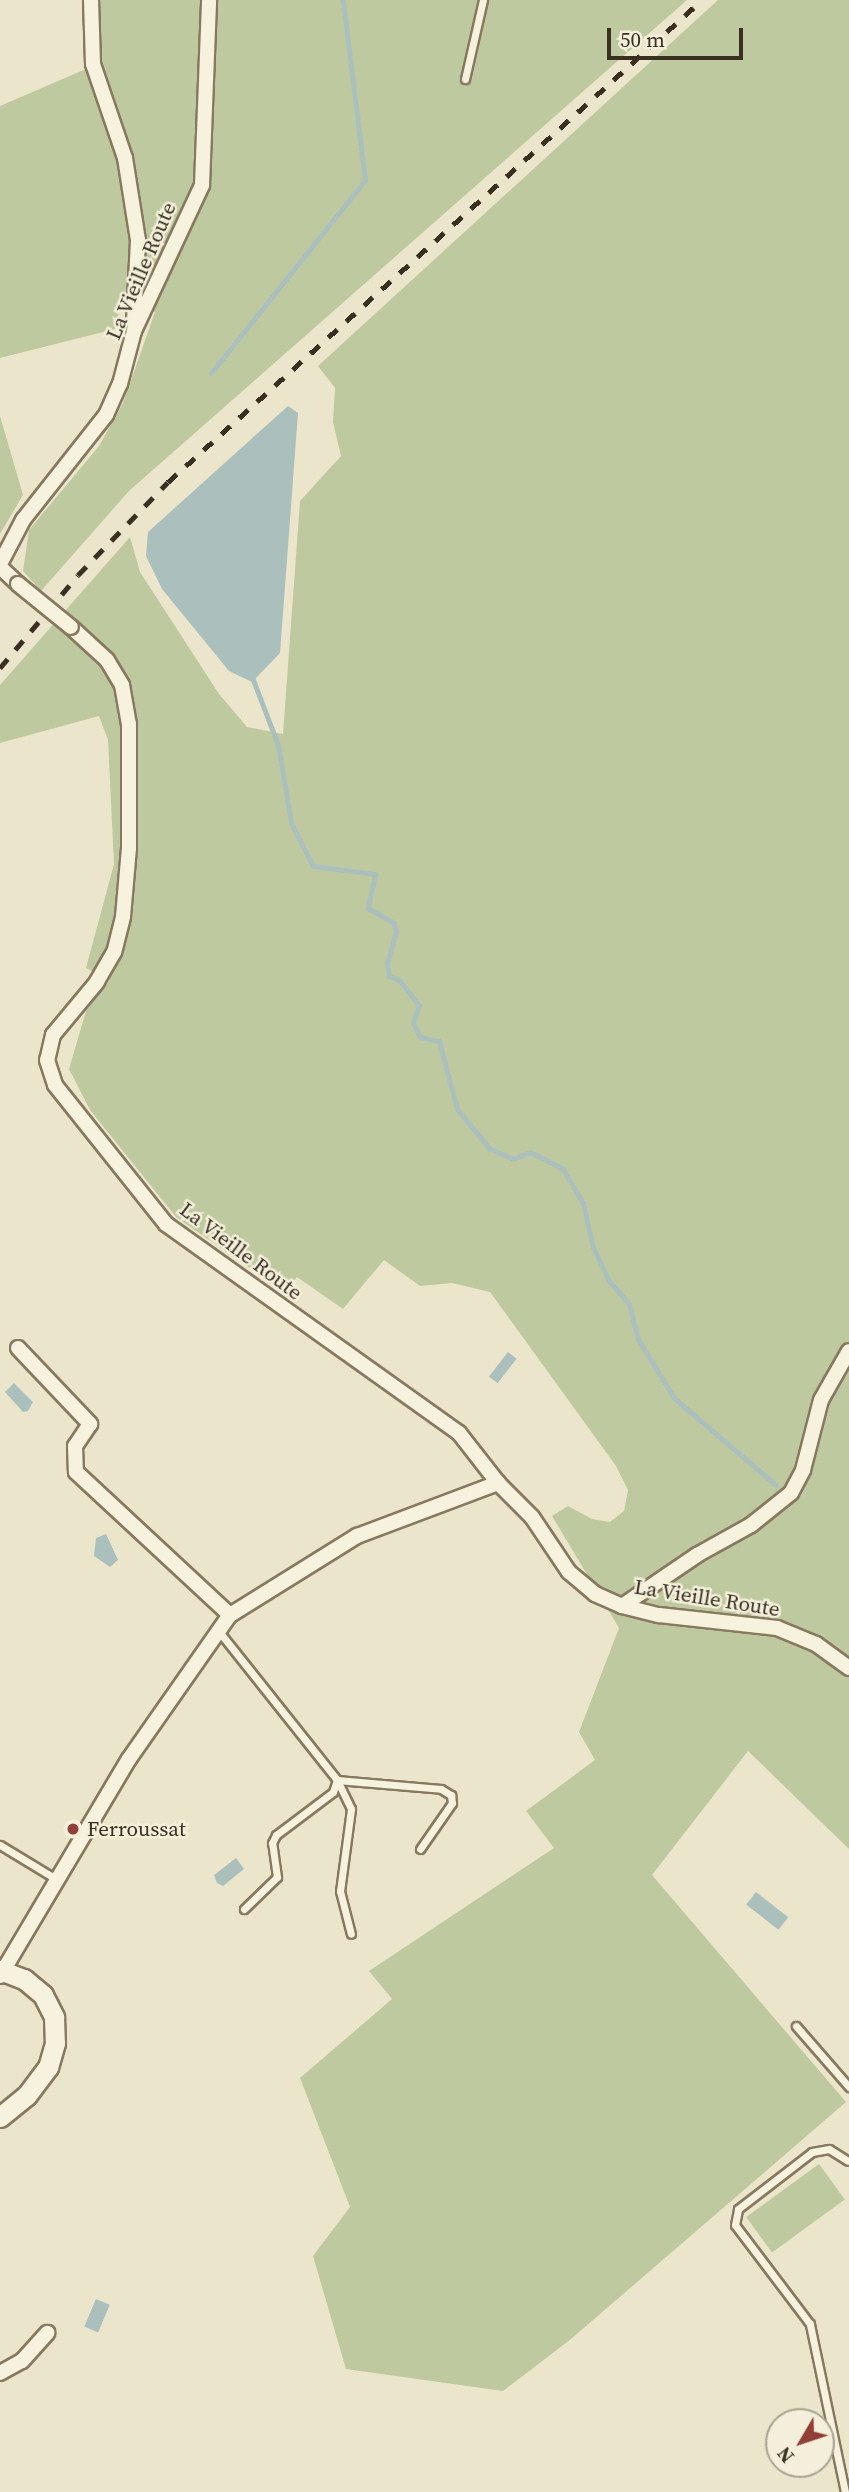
<!DOCTYPE html>
<html>
<head>
<meta charset="utf-8">
<style>
	body { margin:0 }
	#map { position:relative; width:849px; height:2492px; overflow:hidden; background:#ebe6cb; font-family:"Source Serif 4",serif }
	div>[style] { position:absolute }
	[style*='--x'] { left:calc(var(--x)*1px); top:calc(var(--y)*1px); width:calc(var(--w)*1px); rotate:calc(var(--a)*1deg) }
	.green>* { inset:0; background:#bfc99f; transform-origin:0 0 }
	.water>* { inset:0; background:#abc0bd; transform-origin:0 0 }
	.stream>* { height:5px; margin:-2.5px; padding:0 2.5px; transform-origin:2.5px; border-radius:2.5px; background:#abc0bd }
	.roads { filter:drop-shadow(2px 0 #877960) drop-shadow(-2px 0 #877960) drop-shadow(0 2px #877960) drop-shadow(0 -2px #877960) }
	.lane>* { height:7px; margin:-3.5px; padding:0 3.5px; transform-origin:3.5px; border-radius:3.5px; background:#f6f2de }
	.street>* { height:14px; margin:-7px; padding:0 7px; transform-origin:7px; border-radius:7px; background:#f6f2de }
	.secondary>* { height:19px; margin:-9.5px; padding:0 9.5px; transform-origin:9.5px; border-radius:9.5px; background:#f6f2de }
	.rail>* { height:5px; margin-top:-2.5px; transform-origin:0; background:repeating-linear-gradient(90deg,#393022 0 12px,transparent 0 24px) }
	.bridges { filter:drop-shadow(2px 0 #877960) drop-shadow(-2px 0 #877960) drop-shadow(0 2px #877960) drop-shadow(0 -2px #877960) }
	.street-bridge>* { height:14px; margin:-7px; padding:0 7px; transform-origin:7px; border-radius:7px; background:#f6f2de }
	.dots>* { width:19px; height:19px; translate:-50% -50%; box-sizing:border-box; border:4px solid #f3efda; border-radius:50% }
	span { translate:-50% -50%; white-space:nowrap; text-align:center; line-height:1.15; -webkit-text-stroke:5px #f3efda; paint-order:stroke }
	.street-label { font-size:21px; color:#393022 }
	.poi-label { font-size:21px; color:#393022 }
	.left { translate:0 -50%; text-align:left }
	.north { position:absolute; left:765px; top:2408px; width:70px; height:70px; box-sizing:border-box; background:#f3efda; border:2px solid #a9a390; border-radius:50%; rotate:231deg; font-size:19px; font-weight:700; line-height:28px; text-align:center; color:#393022 }
	.north::after { content:''; display:block; margin:auto; width:24px; height:32px; background:#904036; clip-path:polygon(50% 0,100% 100%,50% 72%,0 100%) }
	.scale { position:absolute; left:607px; top:28px; width:136px; height:32px; box-sizing:border-box; border:4px solid #393022; border-top:0; padding-left:9px; font-size:21px; line-height:24px; white-space:nowrap; color:#393022; -webkit-text-stroke:5px #f3efda; paint-order:stroke }
</style>
</head>
<body>
<div id="map">
	<div class="green">
		<i style="clip-path:polygon(84px 0,687px 0,129px 491px,41px 591px,23px 571px,29px 530px,99px 446px,123px 403px,155px 312px,121px 303px,115px 329px,0 358px,0 106px,86px 69px)"></i>
		<i style="clip-path:polygon(718px 0,849px 0,849px 1849px,748px 1751px,652px 1875px,846px 2102px,571px 2339px,503px 2391px,346px 2369px,313px 2256px,350px 2207px,300px 2078px,392px 1999px,369px 1971px,554px 1848px,526px 1811px,595px 1760px,579px 1732px,619px 1628px,552px 1516px,568px 1506px,592px 1519px,610px 1522px,624px 1511px,628px 1490px,616px 1466px,490px 1292px,452px 1283px,420px 1286px,384px 1260px,343px 1309px,297px 1277px,285px 1292px,176px 1217px,90px 1110px,69px 1069px,86px 1011px,110px 980px,86px 968px,114px 864px,108px 740px,99px 716px,0 743px,0 685px,130px 537px,140px 572px,219px 694px,247px 727px,283px 734px,300px 501px,341px 456px,333px 422px,335px 388px,318px 366px)"></i>
		<i style="clip-path:polygon(0 416px,23px 495px,0 534px)"></i>
		<i style="left:819px;top:2164px;width:44px;height:90px;rotate:54deg"></i>
	</div>
	<div class="water">
		<i style="clip-path:polygon(288px 406px,298px 413px,280px 653px,252px 682px,229px 671px,162px 589px,146px 556px,148px 532px)"></i>
		<i style="left:508px;top:1352px;width:11px;height:31px;rotate:38deg"></i>
		<i style="clip-path:polygon(14px 1383px,33px 1402px,28px 1411px,23px 1412px,5px 1392px)"></i>
		<i style="clip-path:polygon(106px 1534px,118px 1560px,110px 1567px,94px 1556px,96px 1538px)"></i>
		<i style="clip-path:polygon(236px 1858px,244px 1869px,223px 1886px,217px 1883px,214px 1875px)"></i>
		<i style="left:756px;top:1892px;width:41px;height:16px;rotate:38deg"></i>
		<i style="left:96px;top:2299px;width:15px;height:30px;rotate:23deg"></i>
	</div>
	<div class="stream">
		<i style="--x:211;--y:373;--w:247;--a:-51.4"></i>
		<i style="--x:365;--y:180;--w:181;--a:-97"></i>
		<i style="--x:252;--y:677;--w:73;--a:69.1"></i>
		<i style="--x:278;--y:745;--w:79;--a:80.5"></i>
		<i style="--x:291;--y:823;--w:48;--a:62.9"></i>
		<i style="--x:313;--y:866;--w:63;--a:7.4"></i>
		<i style="--x:375;--y:874;--w:35;--a:102"></i>
		<i style="--x:368;--y:908;--w:30;--a:30"></i>
		<i style="--x:394;--y:923;--w:9;--a:77"></i>
		<i style="--x:396;--y:932;--w:32;--a:106"></i>
		<i style="--x:387;--y:963;--w:13;--a:81"></i>
		<i style="--x:389;--y:976;--w:12;--a:24"></i>
		<i style="--x:400;--y:981;--w:31;--a:52"></i>
		<i style="--x:419;--y:1005;--w:19;--a:108"></i>
		<i style="--x:413;--y:1023;--w:16;--a:63"></i>
		<i style="--x:420;--y:1037;--w:19;--a:12"></i>
		<i style="--x:439;--y:1041;--w:70;--a:75.2"></i>
		<i style="--x:457;--y:1109;--w:52;--a:50.5"></i>
		<i style="--x:490;--y:1149;--w:25;--a:23"></i>
		<i style="--x:513;--y:1159;--w:18;--a:-22"></i>
		<i style="--x:530;--y:1152;--w:37;--a:27"></i>
		<i style="--x:563;--y:1169;--w:39;--a:60"></i>
		<i style="--x:583;--y:1203;--w:45;--a:77.2"></i>
		<i style="--x:593;--y:1247;--w:38;--a:65"></i>
		<i style="--x:609;--y:1281;--w:30;--a:49"></i>
		<i style="--x:629;--y:1304;--w:36;--a:76"></i>
		<i style="--x:638;--y:1339;--w:69;--a:58.6"></i>
		<i style="--x:674;--y:1398;--w:134;--a:40.5"></i>
	</div>
	<div class="roads">
		<div class="lane">
			<i style="--x:465;--y:79;--w:81;--a:-77.2"></i>
			<i style="--x:217;--y:1629;--w:193;--a:51.5"></i>
			<i style="--x:337;--y:1780;--w:104;--a:4.9"></i>
			<i style="--x:441;--y:1789;--w:12;--a:31"></i>
			<i style="--x:451;--y:1795;--w:8;--a:83"></i>
			<i style="--x:452;--y:1803;--w:56;--a:124.8"></i>
			<i style="--x:337;--y:1780;--w:32;--a:64"></i>
			<i style="--x:351;--y:1809;--w:83;--a:97.6"></i>
			<i style="--x:340;--y:1891;--w:44;--a:75.7"></i>
			<i style="--x:0;--y:1845;--w:66;--a:31.3"></i>
			<i style="--x:244;--y:1909;--w:46;--a:-44.1"></i>
			<i style="--x:277;--y:1877;--w:34;--a:-98"></i>
			<i style="--x:272;--y:1843;--w:9;--a:-63"></i>
			<i style="--x:276;--y:1835;--w:71;--a:-37"></i>
			<i style="--x:333;--y:1792;--w:13;--a:-72"></i>
			<i style="--x:796;--y:2026;--w:81;--a:49"></i>
			<i style="--x:845;--y:2492;--w:172;--a:-101.8"></i>
			<i style="--x:810;--y:2324;--w:124;--a:-127.1"></i>
			<i style="--x:735;--y:2225;--w:16;--a:-79"></i>
			<i style="--x:738;--y:2209;--w:93;--a:-37.6"></i>
			<i style="--x:812;--y:2152;--w:17;--a:-10"></i>
			<i style="--x:829;--y:2149;--w:22;--a:32"></i>
		</div>
		<div class="street">
			<i style="--x:91;--y:0;--w:64;--a:88.2"></i>
			<i style="--x:93;--y:64;--w:99;--a:71.2"></i>
			<i style="--x:125;--y:158;--w:83;--a:81"></i>
			<i style="--x:138;--y:240;--w:83;--a:92.8"></i>
			<i style="--x:0;--y:564;--w:50;--a:-62.4"></i>
			<i style="--x:23;--y:520;--w:134;--a:-51.7"></i>
			<i style="--x:106;--y:415;--w:34;--a:-66"></i>
			<i style="--x:120;--y:384;--w:55;--a:-75.2"></i>
			<i style="--x:134;--y:331;--w:161;--a:-65"></i>
			<i style="--x:202;--y:185;--w:185;--a:-87.8"></i>
			<i style="--x:0;--y:567;--w:25;--a:43"></i>
			<i style="--x:71;--y:627;--w:49;--a:42.5"></i>
			<i style="--x:107;--y:660;--w:29;--a:59"></i>
			<i style="--x:122;--y:685;--w:40;--a:80"></i>
			<i style="--x:129;--y:724;--w:124;--a:90"></i>
			<i style="--x:129;--y:848;--w:69;--a:95"></i>
			<i style="--x:123;--y:917;--w:36;--a:104"></i>
			<i style="--x:114;--y:952;--w:34;--a:120"></i>
			<i style="--x:97;--y:982;--w:69;--a:129.7"></i>
			<i style="--x:53;--y:1035;--w:26;--a:103"></i>
			<i style="--x:47;--y:1060;--w:26;--a:72"></i>
			<i style="--x:55;--y:1085;--w:178;--a:51.4"></i>
			<i style="--x:166;--y:1224;--w:360;--a:35.5"></i>
			<i style="--x:459;--y:1433;--w:63;--a:52"></i>
			<i style="--x:498;--y:1483;--w:48;--a:45"></i>
			<i style="--x:532;--y:1517;--w:66;--a:56.1"></i>
			<i style="--x:569;--y:1572;--w:34;--a:40"></i>
			<i style="--x:595;--y:1594;--w:30;--a:24"></i>
			<i style="--x:622;--y:1606;--w:38;--a:14"></i>
			<i style="--x:659;--y:1615;--w:119;--a:6.3"></i>
			<i style="--x:777;--y:1628;--w:42;--a:22.3"></i>
			<i style="--x:816;--y:1644;--w:41;--a:36"></i>
			<i style="--x:18;--y:1348;--w:105;--a:46.5"></i>
			<i style="--x:90;--y:1424;--w:27;--a:124"></i>
			<i style="--x:75;--y:1446;--w:26;--a:88"></i>
			<i style="--x:76;--y:1472;--w:210;--a:42.9"></i>
			<i style="--x:622;--y:1606;--w:91;--a:-34.2"></i>
			<i style="--x:697;--y:1555;--w:62;--a:-29.1"></i>
			<i style="--x:751;--y:1525;--w:51;--a:-38.7"></i>
			<i style="--x:791;--y:1493;--w:26;--a:-62"></i>
			<i style="--x:803;--y:1470;--w:72;--a:-75.6"></i>
			<i style="--x:821;--y:1400;--w:56;--a:-60.3"></i>
			<i style="--x:0;--y:1976;--w:252;--a:-59.3"></i>
			<i style="--x:129;--y:1759;--w:176;--a:-55"></i>
			<i style="--x:230;--y:1615;--w:150;--a:-31.9"></i>
			<i style="--x:357;--y:1536;--w:151;--a:-20.6"></i>
			<i style="--x:0;--y:2373;--w:25;--a:-29"></i>
			<i style="--x:22;--y:2361;--w:38;--a:-48"></i>
		</div>
		<div class="secondary">
			<i style="--x:0;--y:1970;--w:26;--a:21"></i>
			<i style="--x:24;--y:1979;--w:25;--a:40"></i>
			<i style="--x:43;--y:1995;--w:25;--a:63"></i>
			<i style="--x:54;--y:2017;--w:26;--a:88"></i>
			<i style="--x:55;--y:2043;--w:25;--a:106"></i>
			<i style="--x:48;--y:2067;--w:35;--a:127"></i>
			<i style="--x:27;--y:2095;--w:35;--a:141"></i>
		</div>
	</div>
	<div class="rail">
		<i style="--x:0;--y:668;--w:121;--a:-50"></i>
		<i style="--x:78;--y:575;--w:129;--a:-45.9"></i>
		<i style="--x:168;--y:482;--w:719;--a:-42.07"></i>
	</div>
	<div class="bridges">
		<div class="street-bridge">
			<i style="--x:18;--y:584;--w:68;--a:39.1"></i>
		</div>
	</div>
	<div class="dots">
		<i style="left:73px;top:1829px;background:#904036"></i>
	</div>
	<div class="street-label">
		<span style="left:141px;top:271px;rotate:-67deg">La Vieille Route</span>
		<span style="left:241px;top:1251px;rotate:37deg">La Vieille Route</span>
		<span style="left:707px;top:1598px;rotate:9deg">La Vieille Route</span>
	</div>
	<div class="poi-label">
		<span class="left" style="left:87px;top:1829px">Ferroussat</span>
	</div>
	<div class="north">N</div>
	<div class="scale">50 m</div>
</div>
</body>
</html>
